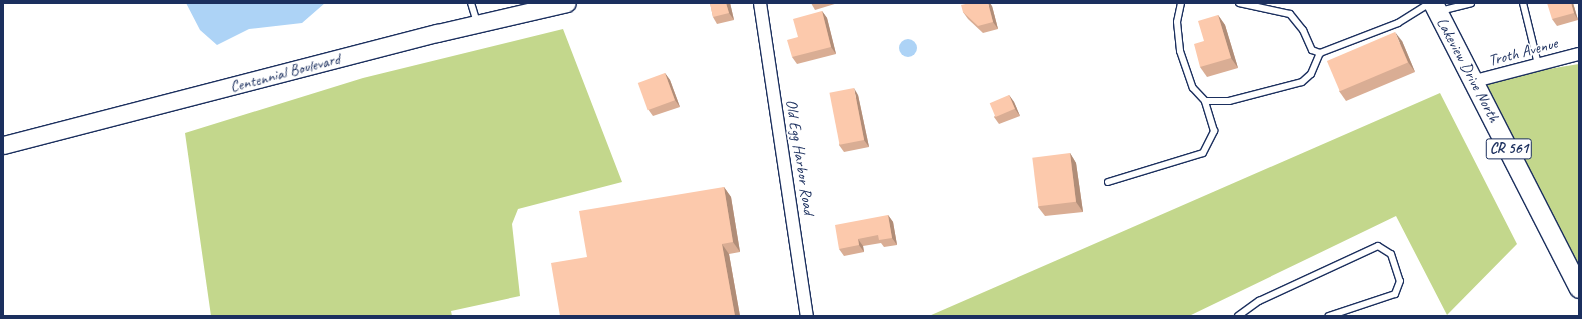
<!DOCTYPE html>
<html>
<head>
<meta charset="utf-8">
<style>
	body { margin:0 }
	#map { position:relative; width:1582px; height:319px; overflow:hidden; background:#fff; font-family:Caveat,sans-serif }
	div>[style] { position:absolute }
	[style*='--x'] { left:calc(var(--x)*1px); top:calc(var(--y)*1px); width:calc(var(--w)*1px); rotate:calc(var(--a)*1deg) }
	.green>* { inset:0; background:#c3d78c }
	.water>* { inset:0; background:#add3f6 }
	.round { border-radius:50% }
	.roads { filter:drop-shadow(1px 0 #1b2f5e) drop-shadow(-1px 0 #1b2f5e) drop-shadow(0 1px #1b2f5e) drop-shadow(0 -1px #1b2f5e) }
	.service>* { height:6px; margin:-3px; padding:0 3px; transform-origin:3px; border-radius:3px; background:#fff }
	.minor>* { height:12px; margin:-6px; padding:0 6px; transform-origin:6px; border-radius:6px; background:#fff }
	.secondary>* { height:17px; margin:-8.5px; padding:0 8.5px; transform-origin:8.5px; border-radius:8.5px; background:#fff }
	.primary>* { height:19px; margin:-9.5px; padding:0 9.5px; transform-origin:9.5px; border-radius:9.5px; background:#fff }
	.wall>* { inset:0; background:#d9ad94 }
	.shaded-wall>* { inset:0; background:#b08d78 }
	.building>* { inset:0; background:#fcc9ac; transform-origin:0 0 }
	span { translate:-50% -50%; white-space:nowrap; text-align:center; line-height:1.15; -webkit-text-stroke:3.5px #fff; paint-order:stroke }
	.shield-label span { padding:1px 3px; background:#fff; border:1px solid; border-radius:3px; -webkit-text-stroke-width:0 }
	.shield-label { font-size:15px; color:#1b2f5e; font-weight:700 }
	.street-label { font-size:16px; color:#1b2f5e }
	.frame { position:absolute; inset:0; border:4px solid #1b2f5e; pointer-events:none }
</style>
</head>
<body>
<div id="map">
	<div class="green">
		<i style="clip-path:polygon(563px 29px,622px 182px,518px 209px,512px 224px,520px 296px,451px 311px,452px 316px,211px 316px,185px 133px,363px 78px)"></i>
		<i style="clip-path:polygon(1579px 64px,1579px 301px,1475px 81px)"></i>
		<i style="clip-path:polygon(1440px 93px,1517px 244px,1447px 315px,1396px 216px,1189px 316px,929px 316px)"></i>
	</div>
	<div class="water">
		<i style="clip-path:polygon(186px 3px,325px 3px,302px 23px,249px 29px,217px 45px,200px 30px)"></i>
		<i class="round" style="left:899px;top:39px;width:18px;height:18px"></i>
	</div>
	<div class="roads">
		<div class="service">
			<i style="--x:471;--y:3;--w:21;--a:73"></i>
			<i style="--x:1181;--y:3;--w:19;--a:102"></i>
			<i style="--x:1177;--y:22;--w:29;--a:84"></i>
			<i style="--x:1180;--y:51;--w:39;--a:71"></i>
			<i style="--x:1193;--y:88;--w:18;--a:47"></i>
			<i style="--x:1205;--y:101;--w:24;--a:0"></i>
			<i style="--x:1229;--y:101;--w:75;--a:-14.6"></i>
			<i style="--x:1302;--y:82;--w:12;--a:-42"></i>
			<i style="--x:1311;--y:74;--w:23;--a:-67"></i>
			<i style="--x:1239;--y:3;--w:52;--a:12.2"></i>
			<i style="--x:1290;--y:14;--w:21;--a:51"></i>
			<i style="--x:1303;--y:30;--w:22;--a:66"></i>
			<i style="--x:1312;--y:50;--w:9;--a:21"></i>
			<i style="--x:1320;--y:53;--w:84;--a:-21"></i>
			<i style="--x:1398;--y:23;--w:38;--a:-32"></i>
			<i style="--x:1523;--y:3;--w:63;--a:76.2"></i>
			<i style="--x:1440;--y:11;--w:32;--a:-14"></i>
			<i style="--x:1108;--y:182;--w:99;--a:-17"></i>
			<i style="--x:1203;--y:153;--w:25;--a:-63"></i>
			<i style="--x:1214;--y:131;--w:31;--a:-107"></i>
			<i style="--x:1238;--y:316;--w:26;--a:-36"></i>
			<i style="--x:1259;--y:301;--w:131;--a:-24.8"></i>
			<i style="--x:1378;--y:246;--w:15;--a:32"></i>
			<i style="--x:1391;--y:254;--w:28;--a:72"></i>
			<i style="--x:1400;--y:281;--w:14;--a:111"></i>
			<i style="--x:1395;--y:294;--w:70;--a:161.6"></i>
		</div>
		<div class="minor">
			<i style="--x:760;--y:3;--w:317;--a:81.5"></i>
			<i style="--x:1475;--y:81;--w:107;--a:-14.6"></i>
		</div>
		<div class="secondary">
			<i style="--x:3;--y:145;--w:448;--a:-14.5"></i>
			<i style="--x:437;--y:33;--w:133;--a:-13"></i>
		</div>
		<div class="primary">
			<i style="--x:1433;--y:3;--w:320;--a:62.9"></i>
		</div>
	</div>
	<div class="wall">
		<i style="clip-path:polygon(710px 3px,730px 3px,734px 20px,717px 24px,713px 17px)"></i>
		<i style="clip-path:polygon(811px 3px,838px 3px,815px 10px)"></i>
		<i style="clip-path:polygon(1573px 3px,1578px 20px,1557px 26px,1552px 19px)"></i>
		<i style="clip-path:polygon(992px 6px,998px 29px,983px 33px,968px 19px,963px 12px)"></i>
		<i style="clip-path:polygon(822px 11px,827px 18px,836px 54px,797px 64px,792px 57px)"></i>
		<i style="clip-path:polygon(1218px 15px,1225px 25px,1238px 68px,1207px 77px,1200px 67px,1204px 41px)"></i>
		<i style="clip-path:polygon(1402px 41px,1415px 72px,1346px 101px,1339px 91px)"></i>
		<i style="clip-path:polygon(665px 73px,670px 80px,680px 107px,653px 116px,648px 109px)"></i>
		<i style="clip-path:polygon(858px 95px,869px 147px,844px 152px,839px 145px)"></i>
		<i style="clip-path:polygon(1009px 95px,1014px 102px,1020px 116px,999px 124px,994px 117px)"></i>
		<i style="clip-path:polygon(1070px 153px,1076px 163px,1083px 212px,1045px 216px,1038px 207px)"></i>
		<i style="clip-path:polygon(724px 187px,731px 197px,740px 252px,729px 254px,740px 316px,560px 316px,587px 257px)"></i>
		<i style="clip-path:polygon(888px 215px,893px 222px,897px 245px,884px 247px,881px 243px,863px 246px,864px 252px,844px 256px,839px 249px)"></i>
	</div>
	<div class="shaded-wall">
		<i style="clip-path:polygon(726px 3px,730px 3px,734px 20px,729px 13px)"></i>
		<i style="clip-path:polygon(988px 3px,990px 3px,992px 6px,998px 29px,993px 22px)"></i>
		<i style="clip-path:polygon(1571px 3px,1573px 3px,1578px 20px,1574px 13px)"></i>
		<i style="clip-path:polygon(822px 11px,827px 18px,836px 54px,831px 47px)"></i>
		<i style="clip-path:polygon(1218px 15px,1225px 25px,1238px 68px,1231px 58px)"></i>
		<i style="clip-path:polygon(1395px 32px,1402px 41px,1415px 72px,1408px 62px)"></i>
		<i style="clip-path:polygon(665px 73px,670px 80px,680px 107px,675px 100px)"></i>
		<i style="clip-path:polygon(854px 88px,858px 95px,869px 147px,864px 140px)"></i>
		<i style="clip-path:polygon(1009px 95px,1014px 102px,1020px 116px,1015px 109px)"></i>
		<i style="clip-path:polygon(1070px 153px,1076px 163px,1083px 212px,1076px 202px)"></i>
		<i style="clip-path:polygon(724px 187px,731px 197px,740px 252px,733px 242px)"></i>
		<i style="clip-path:polygon(888px 215px,893px 222px,897px 245px,892px 238px)"></i>
		<i style="clip-path:polygon(858px 239px,863px 246px,864px 252px,859px 245px)"></i>
		<i style="clip-path:polygon(722px 244px,729px 254px,740px 316px,735px 316px)"></i>
	</div>
	<div class="building">
		<i style="clip-path:polygon(710px 3px,726px 3px,729px 13px,713px 17px)"></i>
		<i style="clip-path:polygon(970px 3px,988px 3px,993px 22px,978px 26px,963px 12px,961px 5px)"></i>
		<i style="clip-path:polygon(1547px 3px,1571px 3px,1574px 13px,1552px 19px)"></i>
		<i style="clip-path:polygon(822px 11px,831px 47px,792px 57px,787px 40px,798px 37px,793px 19px)"></i>
		<i style="clip-path:polygon(1218px 15px,1231px 58px,1200px 67px,1194px 44px,1204px 41px,1198px 21px)"></i>
		<i style="left:1395px;top:32px;width:33px;height:74px;rotate:67deg"></i>
		<i style="left:665px;top:73px;width:29px;height:29px;rotate:70deg"></i>
		<i style="left:854px;top:88px;width:53px;height:25px;rotate:79deg"></i>
		<i style="left:1009px;top:95px;width:15px;height:21px;rotate:67deg"></i>
		<i style="left:1070px;top:153px;width:49px;height:38px;rotate:83deg"></i>
		<i style="clip-path:polygon(724px 187px,733px 242px,722px 244px,735px 316px,560px 316px,551px 263px,587px 257px,579px 211px)"></i>
		<i style="clip-path:polygon(888px 215px,892px 238px,879px 240px,878px 235px,858px 239px,859px 245px,839px 249px,835px 225px)"></i>
	</div>
	<div class="shield-label">
		<span style="left:1509px;top:149px">CR 561</span>
	</div>
	<div class="street-label">
		<span style="left:1523px;top:52px;rotate:-15deg">Troth Avenue</span>
		<span style="left:1468px;top:70px;rotate:62deg">Lakeview Drive North</span>
		<span style="left:285px;top:73px;rotate:-15deg">Centennial Boulevard</span>
		<span style="left:800px;top:157px;rotate:81deg">Old Egg Harbor Road</span>
	</div>
	<div class="frame"></div>
</div>
</body>
</html>
